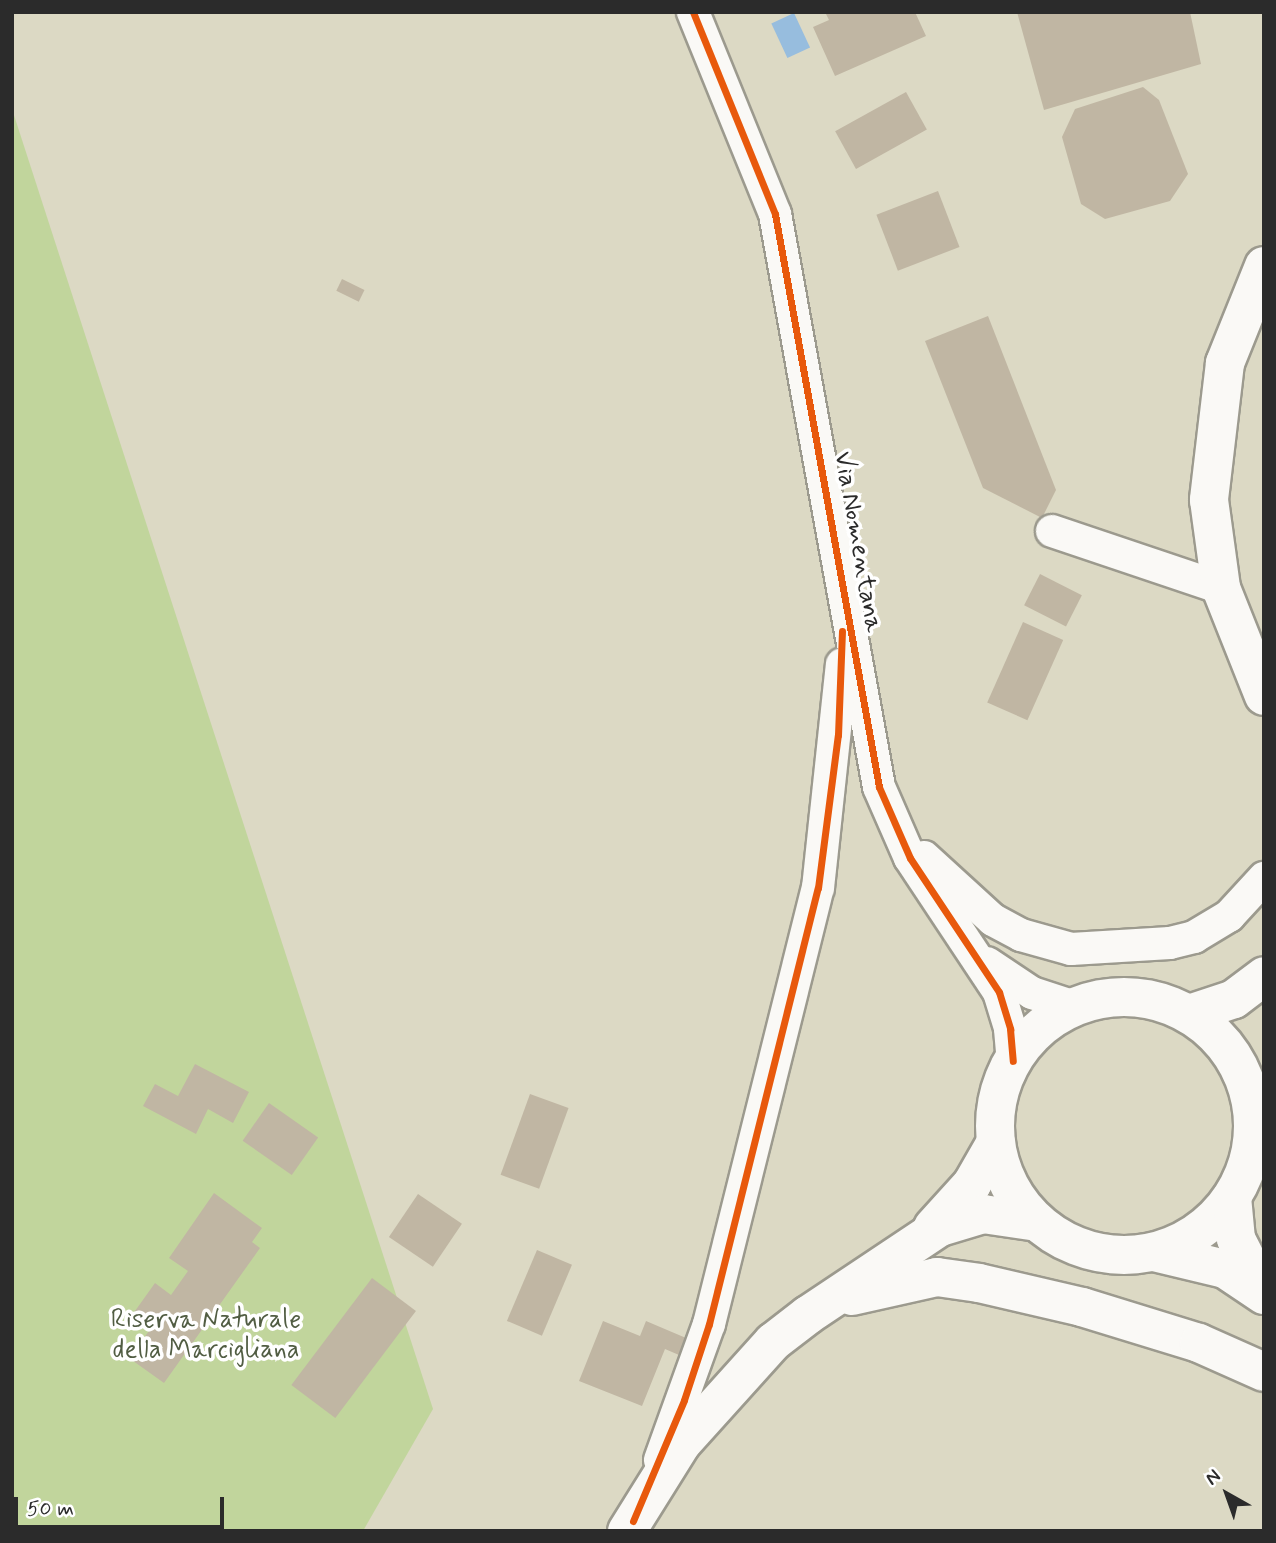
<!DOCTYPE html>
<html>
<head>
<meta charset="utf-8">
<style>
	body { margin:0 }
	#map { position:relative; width:1276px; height:1543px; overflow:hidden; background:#dcd9c4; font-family:Mynerve,sans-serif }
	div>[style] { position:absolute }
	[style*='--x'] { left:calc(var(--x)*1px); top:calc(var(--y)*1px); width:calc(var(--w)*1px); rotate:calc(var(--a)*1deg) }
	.green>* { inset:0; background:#c1d59c }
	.water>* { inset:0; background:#97bdde; transform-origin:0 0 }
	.building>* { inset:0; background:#c0b6a3; transform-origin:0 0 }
	.roads { filter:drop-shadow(2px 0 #9c9a8e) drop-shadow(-2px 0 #9c9a8e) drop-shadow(0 2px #9c9a8e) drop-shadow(0 -2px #9c9a8e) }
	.minor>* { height:32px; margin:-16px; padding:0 16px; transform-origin:16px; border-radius:16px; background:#faf9f6 }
	.major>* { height:38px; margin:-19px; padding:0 19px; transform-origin:19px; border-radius:19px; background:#faf9f6 }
	.major>.ring { margin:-19px; padding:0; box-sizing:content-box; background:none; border:38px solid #faf9f6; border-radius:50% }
	.cycleway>* { height:7px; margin:-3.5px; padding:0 3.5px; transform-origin:3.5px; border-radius:3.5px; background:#e8590c }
	span { translate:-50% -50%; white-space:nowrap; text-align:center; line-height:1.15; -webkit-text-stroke:7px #fff; paint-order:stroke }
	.street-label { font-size:26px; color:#2b2b2b }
	.park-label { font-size:26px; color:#515d43 }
	.frame { position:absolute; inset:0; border:14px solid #2b2b2b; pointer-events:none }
	.north { position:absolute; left:1192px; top:1459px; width:70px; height:70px; -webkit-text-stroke:5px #fff; paint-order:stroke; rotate:320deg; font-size:19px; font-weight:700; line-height:28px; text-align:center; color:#2b2b2b }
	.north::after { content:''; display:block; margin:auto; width:24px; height:32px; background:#2b2b2b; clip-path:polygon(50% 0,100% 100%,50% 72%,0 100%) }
	.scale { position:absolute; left:14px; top:1497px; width:210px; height:32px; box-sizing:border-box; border:4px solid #2b2b2b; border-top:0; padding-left:9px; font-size:21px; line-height:24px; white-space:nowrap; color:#2b2b2b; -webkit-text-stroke:5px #fff; paint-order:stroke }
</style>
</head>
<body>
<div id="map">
	<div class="green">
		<i style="clip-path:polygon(12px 109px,433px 1409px,363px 1531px,12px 1531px)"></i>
	</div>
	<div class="water">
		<i style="left:794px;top:13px;width:38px;height:25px;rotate:65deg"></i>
	</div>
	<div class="building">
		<i style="clip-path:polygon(825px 12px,915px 12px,926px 36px,835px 76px,813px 27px,829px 20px)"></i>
		<i style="clip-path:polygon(1017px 12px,1190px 12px,1201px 64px,1044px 110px)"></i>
		<i style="clip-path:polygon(1143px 87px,1159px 100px,1188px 174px,1170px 201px,1105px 219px,1081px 204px,1062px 137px,1075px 109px)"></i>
		<i style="left:906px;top:92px;width:43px;height:81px;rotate:61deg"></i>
		<i style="left:938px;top:191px;width:60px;height:66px;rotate:69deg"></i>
		<i style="left:342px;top:279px;width:25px;height:13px;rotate:26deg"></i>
		<i style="clip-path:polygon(988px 316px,1056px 490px,1042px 518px,983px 488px,925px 341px)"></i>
		<i style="left:1040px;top:574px;width:47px;height:35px;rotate:27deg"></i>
		<i style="left:1023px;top:622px;width:44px;height:88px;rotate:24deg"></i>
		<i style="clip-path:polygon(195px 1064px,249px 1092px,233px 1123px,208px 1109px,196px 1134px,143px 1106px,155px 1084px,178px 1096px)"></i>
		<i style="left:530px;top:1094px;width:41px;height:86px;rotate:20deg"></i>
		<i style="left:269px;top:1103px;width:60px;height:46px;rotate:35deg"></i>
		<i style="clip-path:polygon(214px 1193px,262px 1228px,252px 1242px,260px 1248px,164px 1383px,129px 1358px,149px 1331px,130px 1318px,155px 1283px,171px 1295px,188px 1271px,169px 1258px)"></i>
		<i style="left:418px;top:1194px;width:53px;height:52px;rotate:34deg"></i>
		<i style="left:537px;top:1250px;width:38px;height:77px;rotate:23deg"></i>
		<i style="left:372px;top:1278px;width:55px;height:134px;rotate:37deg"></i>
		<i style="clip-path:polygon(603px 1321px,640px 1336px,646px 1321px,686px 1338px,679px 1355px,665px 1349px,642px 1406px,579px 1381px)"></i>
	</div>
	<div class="roads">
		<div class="minor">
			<i style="--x:693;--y:12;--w:218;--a:67.9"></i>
			<i style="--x:775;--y:214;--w:582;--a:79.71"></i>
			<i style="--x:879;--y:787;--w:77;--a:66.4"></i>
			<i style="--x:910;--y:858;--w:161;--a:56.4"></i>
			<i style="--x:999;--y:992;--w:39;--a:73"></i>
			<i style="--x:1010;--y:1029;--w:32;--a:85"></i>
			<i style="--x:1052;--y:531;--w:178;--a:18.6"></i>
			<i style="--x:924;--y:857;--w:93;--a:42.4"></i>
			<i style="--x:993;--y:920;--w:32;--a:28"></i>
			<i style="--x:1021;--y:935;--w:52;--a:15.6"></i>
			<i style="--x:1071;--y:949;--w:99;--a:-3.5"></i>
			<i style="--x:1170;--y:943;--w:25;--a:-14"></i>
			<i style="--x:1194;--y:937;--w:41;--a:-31"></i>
			<i style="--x:1229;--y:916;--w:52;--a:-47.4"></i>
			<i style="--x:987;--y:963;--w:54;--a:33.7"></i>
			<i style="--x:1032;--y:993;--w:45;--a:18"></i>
			<i style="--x:660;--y:1460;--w:145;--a:-70.2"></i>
			<i style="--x:709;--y:1324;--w:449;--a:-76"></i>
			<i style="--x:818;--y:888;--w:225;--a:-83.9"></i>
		</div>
		<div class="major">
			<i style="--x:1264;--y:266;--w:105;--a:111.9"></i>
			<i style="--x:1225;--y:363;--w:138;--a:96.7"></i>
			<i style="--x:1209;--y:500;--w:89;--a:82.2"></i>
			<i style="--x:1221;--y:588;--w:116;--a:68.3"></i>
			<i class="ring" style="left:995px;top:997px;width:220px;height:220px"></i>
			<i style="--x:1189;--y:1014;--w:47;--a:-18.4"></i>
			<i style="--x:1234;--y:999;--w:38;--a:-37"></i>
			<i style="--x:1232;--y:1197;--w:42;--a:84.6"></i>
			<i style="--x:1236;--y:1239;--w:59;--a:63"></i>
			<i style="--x:933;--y:1227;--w:58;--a:-47.8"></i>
			<i style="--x:972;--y:1184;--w:48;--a:-60.3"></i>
			<i style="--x:1154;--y:1252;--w:73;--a:13.5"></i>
			<i style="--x:1225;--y:1269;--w:47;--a:33.7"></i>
			<i style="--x:852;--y:1296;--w:87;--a:-12.6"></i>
			<i style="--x:937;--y:1277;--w:42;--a:8.1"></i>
			<i style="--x:979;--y:1283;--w:106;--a:13.1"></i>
			<i style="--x:1082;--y:1307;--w:122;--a:17.1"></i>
			<i style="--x:1199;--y:1343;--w:71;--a:24"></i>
			<i style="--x:627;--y:1531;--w:104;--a:-58"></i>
			<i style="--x:682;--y:1443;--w:136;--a:-48"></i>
			<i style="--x:773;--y:1342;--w:44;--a:-37.6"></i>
			<i style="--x:808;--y:1315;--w:159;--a:-33.7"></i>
			<i style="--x:940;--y:1227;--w:45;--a:-16.8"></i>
			<i style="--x:983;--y:1214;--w:55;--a:8.4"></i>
		</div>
	</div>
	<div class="cycleway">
		<i style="--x:693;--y:12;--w:218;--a:67.9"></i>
		<i style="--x:775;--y:214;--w:582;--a:79.71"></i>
		<i style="--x:879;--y:787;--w:77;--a:66.4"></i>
		<i style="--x:910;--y:858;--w:161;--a:56.4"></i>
		<i style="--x:999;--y:992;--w:39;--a:73"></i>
		<i style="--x:1010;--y:1029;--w:32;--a:85"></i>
		<i style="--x:633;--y:1521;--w:131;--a:-67.1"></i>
		<i style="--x:684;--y:1400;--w:80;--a:-71.8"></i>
		<i style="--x:709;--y:1324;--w:449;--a:-76"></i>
		<i style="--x:818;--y:888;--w:154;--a:-82.6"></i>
		<i style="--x:838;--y:735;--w:104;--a:-87.8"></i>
	</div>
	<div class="street-label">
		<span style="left:857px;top:542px;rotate:80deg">Via Nomentana</span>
	</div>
	<div class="park-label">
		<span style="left:206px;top:1336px">Riserva Naturale<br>della Marcigliana</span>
	</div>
	<div class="frame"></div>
	<div class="north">N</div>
	<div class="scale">50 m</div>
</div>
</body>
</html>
